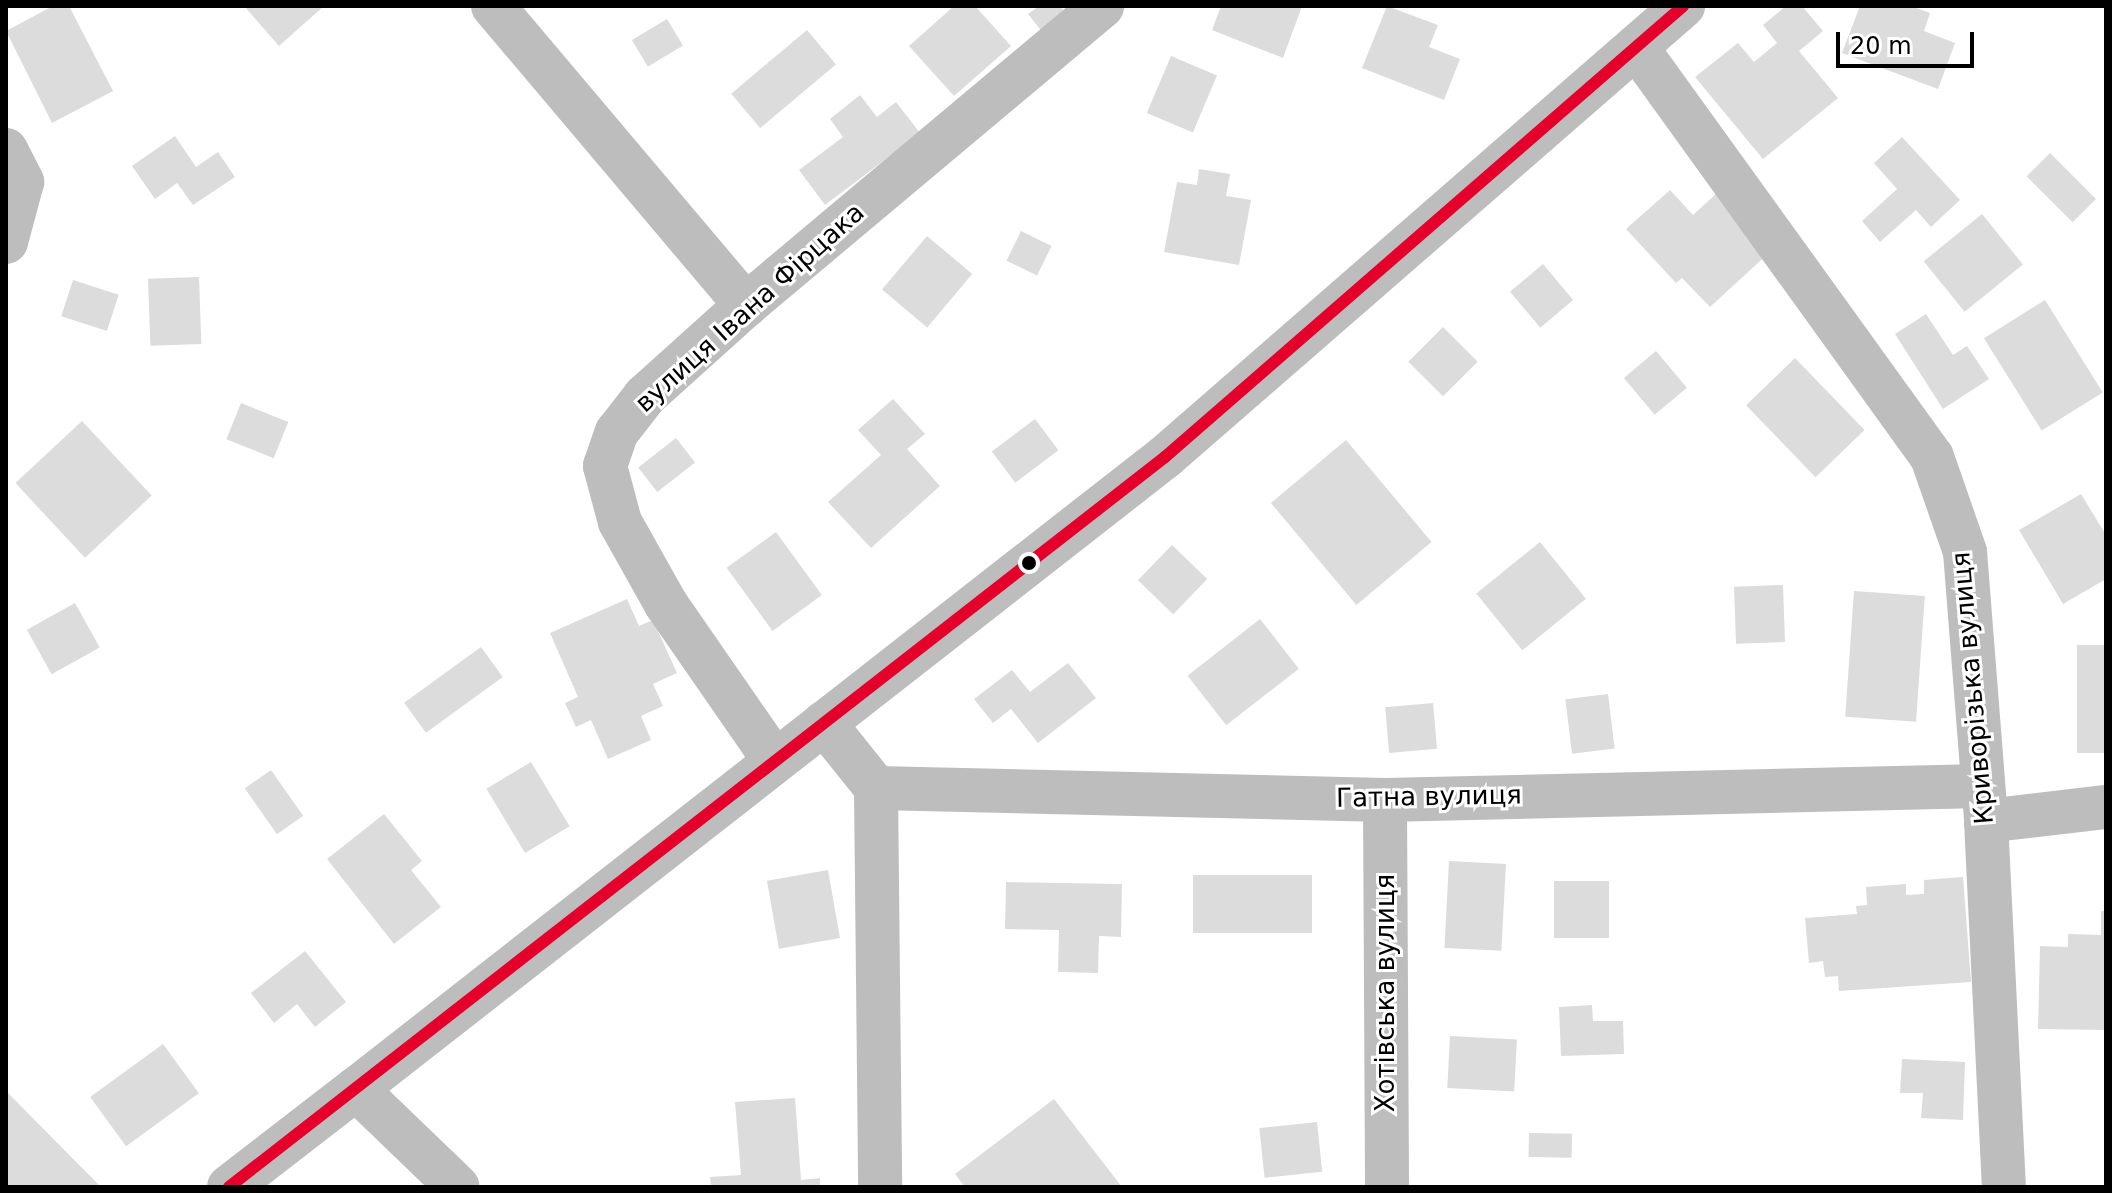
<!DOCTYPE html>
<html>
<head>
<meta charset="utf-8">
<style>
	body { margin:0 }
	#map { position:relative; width:2112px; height:1193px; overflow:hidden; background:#fff; font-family:"DejaVu Sans",sans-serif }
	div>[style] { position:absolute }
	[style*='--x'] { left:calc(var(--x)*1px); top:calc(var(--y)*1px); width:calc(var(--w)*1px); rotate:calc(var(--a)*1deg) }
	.building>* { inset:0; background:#dcdcdc; transform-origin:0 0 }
	.minor>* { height:44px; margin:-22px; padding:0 22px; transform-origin:22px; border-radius:22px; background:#bdbdbd }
	.tertiary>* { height:44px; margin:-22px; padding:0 22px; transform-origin:22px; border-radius:22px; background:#bdbdbd }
	.bus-1>* { height:12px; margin:-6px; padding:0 6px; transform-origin:6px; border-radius:6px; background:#e4002b }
	.dots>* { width:22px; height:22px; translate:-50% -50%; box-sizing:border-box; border:4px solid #fff; border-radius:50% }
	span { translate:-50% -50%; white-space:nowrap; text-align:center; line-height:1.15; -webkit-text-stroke:6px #fff; paint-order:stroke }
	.street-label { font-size:26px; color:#000 }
	.frame { position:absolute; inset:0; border:8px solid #000; pointer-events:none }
	.scale { position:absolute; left:1836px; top:32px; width:138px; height:36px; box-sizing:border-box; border:4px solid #000; border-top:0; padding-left:10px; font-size:24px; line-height:28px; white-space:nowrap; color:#000; -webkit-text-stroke:6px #fff; paint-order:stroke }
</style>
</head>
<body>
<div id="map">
	<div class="building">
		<i style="clip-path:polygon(53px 6px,69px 6px,113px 91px,52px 123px,6px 31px)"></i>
		<i style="clip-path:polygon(244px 6px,324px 6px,279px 46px)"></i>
		<i style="clip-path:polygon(954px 6px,975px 6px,1011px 46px,954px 96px,909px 46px)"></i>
		<i style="clip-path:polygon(1039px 6px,1060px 6px,1073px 24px,1050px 42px,1028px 14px)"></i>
		<i style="clip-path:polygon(1221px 6px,1302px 6px,1283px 58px,1212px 30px)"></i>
		<i style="clip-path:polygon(1387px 6px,1438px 25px,1429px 47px,1460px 59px,1444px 100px,1362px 68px)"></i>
		<i style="clip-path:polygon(1786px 6px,1802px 6px,1823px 31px,1799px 51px,1838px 98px,1763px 159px,1695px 77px,1738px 43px,1754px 62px,1777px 43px,1763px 25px)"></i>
		<i style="clip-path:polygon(1860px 6px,1911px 6px,1930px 13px,1924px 31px,1955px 43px,1938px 89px,1842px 53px)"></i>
		<i style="left:667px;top:19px;width:31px;height:41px;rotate:59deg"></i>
		<i style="left:807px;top:30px;width:45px;height:99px;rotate:50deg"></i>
		<i style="left:1171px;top:56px;width:50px;height:62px;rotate:23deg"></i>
		<i style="clip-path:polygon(860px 95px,877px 117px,896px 102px,920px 133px,825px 205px,799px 170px,843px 137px,830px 119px)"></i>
		<i style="clip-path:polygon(175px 136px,196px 167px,218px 152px,235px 177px,193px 205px,177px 183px,155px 199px,132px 166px)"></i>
		<i style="clip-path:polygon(1902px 137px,1960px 200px,1931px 227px,1916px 210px,1880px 242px,1862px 221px,1897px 189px,1874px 163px)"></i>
		<i style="left:2050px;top:153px;width:65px;height:33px;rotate:45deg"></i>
		<i style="clip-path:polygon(1199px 169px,1230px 174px,1226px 196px,1251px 200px,1239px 265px,1164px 252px,1177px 182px,1197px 185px)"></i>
		<i style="clip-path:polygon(1670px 190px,1693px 215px,1718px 192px,1771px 251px,1710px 307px,1682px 278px,1676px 283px,1626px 229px)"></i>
		<i style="left:1982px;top:214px;width:65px;height:75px;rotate:51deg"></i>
		<i style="left:1021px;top:231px;width:34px;height:33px;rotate:26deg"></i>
		<i style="left:927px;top:236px;width:59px;height:70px;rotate:40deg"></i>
		<i style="left:1543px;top:264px;width:47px;height:43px;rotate:50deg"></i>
		<i style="left:199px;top:277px;width:67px;height:51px;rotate:88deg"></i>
		<i style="left:73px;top:280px;width:48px;height:38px;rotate:18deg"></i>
		<i style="left:2045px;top:300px;width:109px;height:72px;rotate:58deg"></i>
		<i style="clip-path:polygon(1926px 314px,1953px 355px,1967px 346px,1989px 379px,1943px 409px,1895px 334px)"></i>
		<i style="left:1443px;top:327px;width:49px;height:49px;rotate:45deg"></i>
		<i style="left:1656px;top:351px;width:48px;height:42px;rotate:50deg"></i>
		<i style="left:1795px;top:358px;width:100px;height:68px;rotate:46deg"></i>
		<i style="clip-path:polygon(893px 399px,925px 434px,907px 449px,940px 486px,871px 548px,828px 502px,881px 455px,858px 430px)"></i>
		<i style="left:241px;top:403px;width:51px;height:39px;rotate:22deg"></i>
		<i style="left:1035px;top:419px;width:39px;height:54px;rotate:53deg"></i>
		<i style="left:82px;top:421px;width:102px;height:91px;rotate:47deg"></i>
		<i style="left:676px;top:438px;width:31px;height:48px;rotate:52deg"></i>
		<i style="left:1346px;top:440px;width:133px;height:98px;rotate:50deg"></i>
		<i style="clip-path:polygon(2081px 494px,2106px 535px,2106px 579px,2063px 604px,2019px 530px)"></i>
		<i style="left:776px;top:532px;width:78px;height:61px;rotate:54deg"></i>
		<i style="left:1540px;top:542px;width:73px;height:82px;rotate:51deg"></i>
		<i style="left:1172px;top:545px;width:49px;height:49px;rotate:44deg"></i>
		<i style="left:1783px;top:585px;width:57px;height:49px;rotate:88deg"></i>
		<i style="left:1854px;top:591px;width:71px;height:126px;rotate:4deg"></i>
		<i style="clip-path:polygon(627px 599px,639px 626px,653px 620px,677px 673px,653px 684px,663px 706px,641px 716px,651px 740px,608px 759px,591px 720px,576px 727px,565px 703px,578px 697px,550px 633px)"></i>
		<i style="left:75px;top:603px;width:51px;height:55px;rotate:61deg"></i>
		<i style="left:1260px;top:619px;width:63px;height:92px;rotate:52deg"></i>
		<i style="left:2106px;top:645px;width:108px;height:29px;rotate:90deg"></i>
		<i style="left:481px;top:647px;width:37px;height:95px;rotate:54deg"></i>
		<i style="clip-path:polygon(1068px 663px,1096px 698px,1038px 743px,1011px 709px,993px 723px,974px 699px,1012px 670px,1030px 692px)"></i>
		<i style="left:1608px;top:694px;width:55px;height:43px;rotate:83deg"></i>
		<i style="left:1433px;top:703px;width:46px;height:48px;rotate:85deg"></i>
		<i style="left:531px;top:762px;width:75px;height:52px;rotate:59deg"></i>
		<i style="left:271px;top:770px;width:56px;height:32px;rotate:55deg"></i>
		<i style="clip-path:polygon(384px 814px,422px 861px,411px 870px,441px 907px,394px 944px,327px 859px)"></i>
		<i style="left:1449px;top:861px;width:57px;height:87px;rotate:3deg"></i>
		<i style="left:828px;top:870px;width:69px;height:62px;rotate:80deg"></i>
		<i style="left:1193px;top:875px;width:119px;height:58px"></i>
		<i style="clip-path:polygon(1963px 877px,1971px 982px,1839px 991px,1838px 976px,1825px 977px,1823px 961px,1809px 963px,1805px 918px,1857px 914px,1856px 906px,1867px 905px,1866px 887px,1906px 884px,1906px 895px,1924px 894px,1924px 880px)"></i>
		<i style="left:1554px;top:881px;width:55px;height:57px"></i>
		<i style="clip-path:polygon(1006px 882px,1122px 884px,1121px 937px,1099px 936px,1098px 973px,1058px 972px,1059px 930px,1005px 929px)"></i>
		<i style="clip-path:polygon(2101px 911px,2106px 911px,2106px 1030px,2038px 1029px,2040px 946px,2068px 947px,2068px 934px,2101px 935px)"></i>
		<i style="clip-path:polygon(305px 951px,346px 1002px,315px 1027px,297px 1004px,274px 1023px,251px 993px)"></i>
		<i style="clip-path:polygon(1592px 1005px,1593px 1021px,1623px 1021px,1624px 1054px,1561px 1056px,1559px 1007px)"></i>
		<i style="left:1450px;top:1036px;width:67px;height:52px;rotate:3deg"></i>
		<i style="left:163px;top:1044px;width:61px;height:90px;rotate:54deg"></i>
		<i style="clip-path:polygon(1902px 1059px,1965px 1062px,1963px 1120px,1921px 1118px,1923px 1093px,1900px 1093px)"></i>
		<i style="clip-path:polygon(6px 1091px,101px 1187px,6px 1187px)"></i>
		<i style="clip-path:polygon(795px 1098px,801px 1180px,820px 1178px,820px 1187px,711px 1187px,710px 1177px,741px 1175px,735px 1102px)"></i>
		<i style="clip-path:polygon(1054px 1099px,1122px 1187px,965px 1187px,955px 1174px)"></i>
		<i style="left:1317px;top:1122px;width:50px;height:58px;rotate:84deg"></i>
		<i style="left:1529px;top:1133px;width:43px;height:24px;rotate:1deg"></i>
	</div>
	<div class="minor">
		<i style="--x:493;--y:6;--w:392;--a:49.8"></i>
		<i style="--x:1637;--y:48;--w:504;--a:54.2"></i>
		<i style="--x:1932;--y:457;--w:101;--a:70.8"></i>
		<i style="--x:1965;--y:552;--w:270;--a:85.5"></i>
		<i style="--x:1986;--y:821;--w:366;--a:87.2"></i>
		<i style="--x:6;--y:150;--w:36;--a:63"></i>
		<i style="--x:22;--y:182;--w:62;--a:104.9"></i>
		<i style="--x:824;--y:723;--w:83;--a:51.3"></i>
		<i style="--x:876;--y:788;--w:399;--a:89.4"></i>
		<i style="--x:774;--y:760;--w:190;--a:-124.7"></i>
		<i style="--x:666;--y:604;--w:94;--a:-119.3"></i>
		<i style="--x:620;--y:522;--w:58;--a:-105"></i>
		<i style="--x:605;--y:466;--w:36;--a:-71"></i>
		<i style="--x:617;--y:432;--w:46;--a:-52.1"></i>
		<i style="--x:645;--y:396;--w:136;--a:-42"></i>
		<i style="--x:746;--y:305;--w:465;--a:-40"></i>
		<i style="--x:876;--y:788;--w:509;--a:1.35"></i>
		<i style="--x:1385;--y:800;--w:597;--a:-1.34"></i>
		<i style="--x:1385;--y:800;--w:387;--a:89.7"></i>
		<i style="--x:1986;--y:821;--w:121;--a:-6.7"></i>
		<i style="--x:356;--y:1089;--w:1027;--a:-38"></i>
		<i style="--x:1165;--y:457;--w:687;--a:-41.04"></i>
	</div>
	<div class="tertiary">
		<i style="--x:229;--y:1187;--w:160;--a:-37.7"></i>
		<i style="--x:356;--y:1089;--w:141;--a:43.9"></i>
	</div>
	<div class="bus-1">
		<i style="--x:229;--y:1187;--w:1187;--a:-37.95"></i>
		<i style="--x:1165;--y:457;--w:687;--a:-41.04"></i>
	</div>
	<div class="dots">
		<i style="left:1029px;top:563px;background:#000"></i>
	</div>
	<div class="street-label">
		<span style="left:750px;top:308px;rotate:-42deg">вулиця Івана Фірцака</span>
		<span style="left:1973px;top:688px;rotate:-95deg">Криворізька вулиця</span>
		<span style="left:1429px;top:797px;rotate:-1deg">Гатна вулиця</span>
		<span style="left:1386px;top:993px;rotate:-90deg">Хотівська вулиця</span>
	</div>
	<div class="frame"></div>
	<div class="scale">20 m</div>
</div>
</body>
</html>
